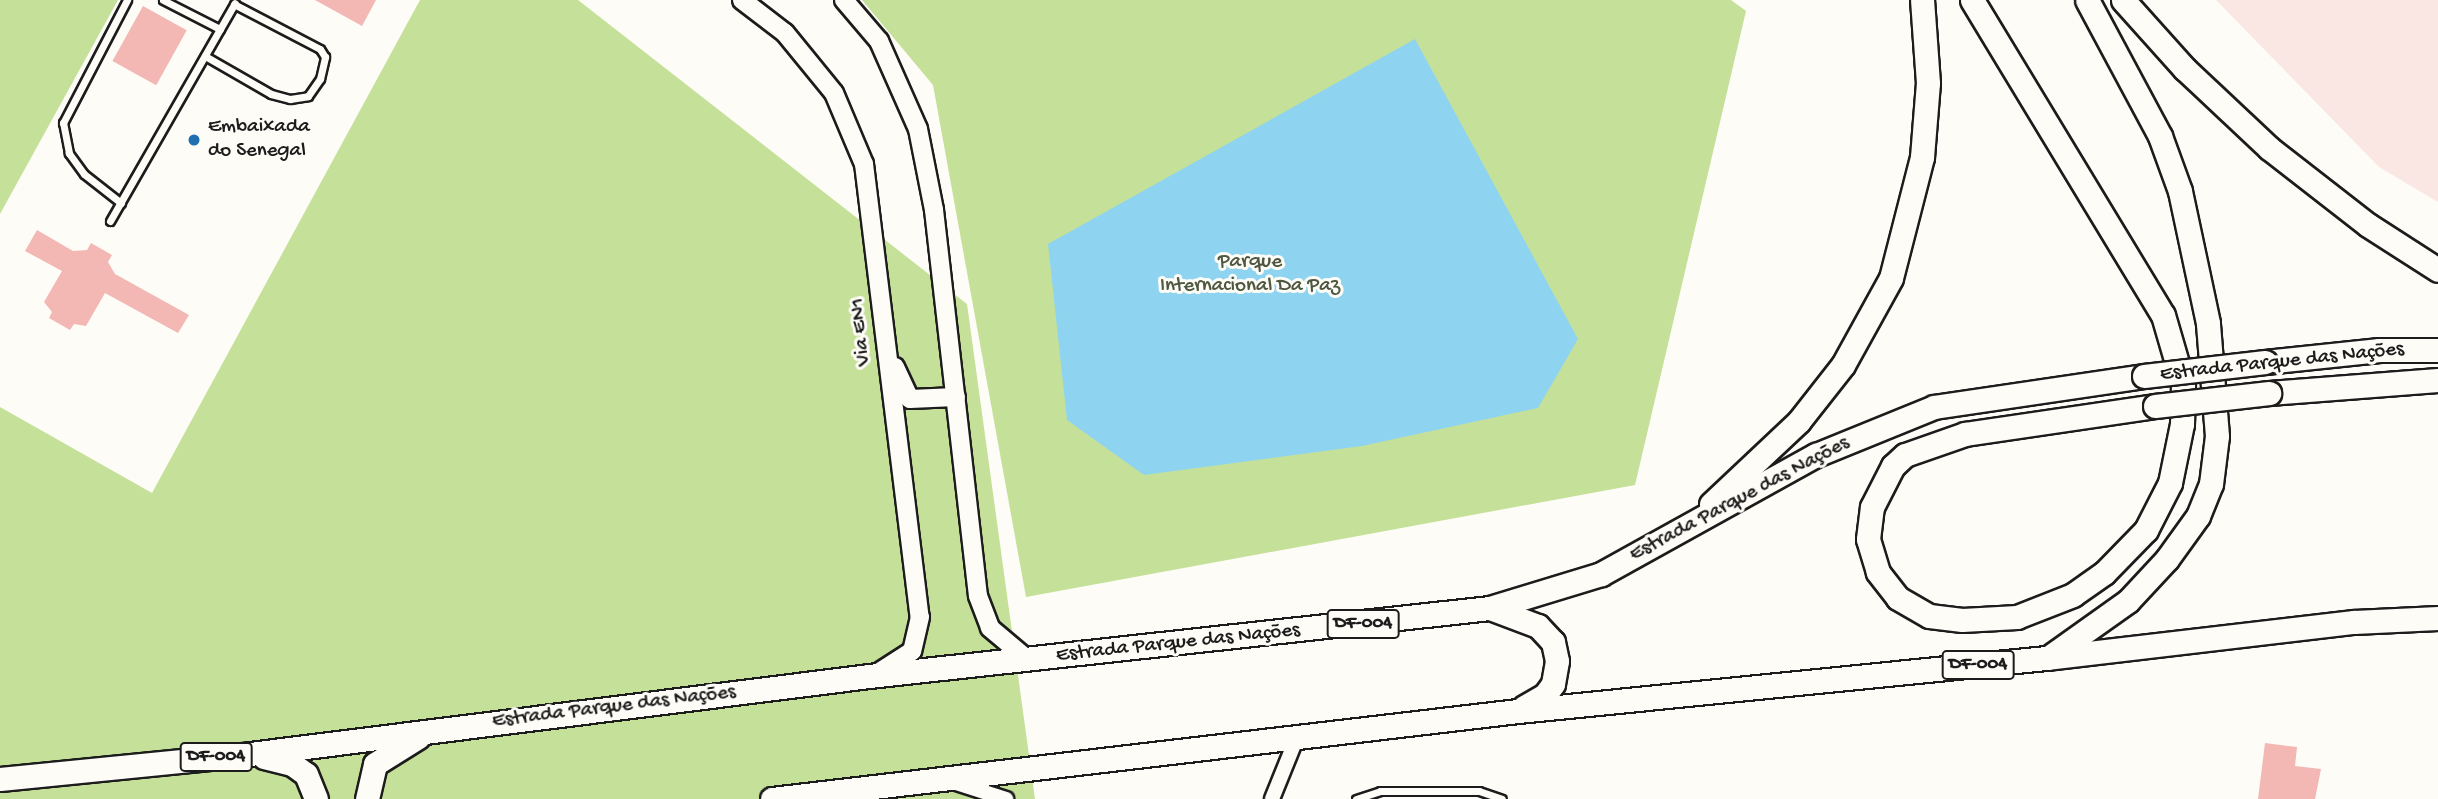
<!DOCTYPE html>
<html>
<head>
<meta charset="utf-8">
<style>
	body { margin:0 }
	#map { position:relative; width:2438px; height:799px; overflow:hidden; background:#fdfcf7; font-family:"Gochi Hand",sans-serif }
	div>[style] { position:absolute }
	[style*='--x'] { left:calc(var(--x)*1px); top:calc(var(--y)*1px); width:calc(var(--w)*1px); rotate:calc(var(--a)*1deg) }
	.built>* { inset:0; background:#fae7e3 }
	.green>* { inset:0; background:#c5e098 }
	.water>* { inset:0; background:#8ed4f0 }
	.building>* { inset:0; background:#f3b7b4; transform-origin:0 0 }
	.roads { filter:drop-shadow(2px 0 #1c1c1c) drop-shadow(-2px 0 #1c1c1c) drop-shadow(0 2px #1c1c1c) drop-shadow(0 -2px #1c1c1c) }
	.service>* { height:7px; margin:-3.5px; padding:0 3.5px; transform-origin:3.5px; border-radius:3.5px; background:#fdfcf7 }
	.minor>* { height:14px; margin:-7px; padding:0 7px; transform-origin:7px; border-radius:7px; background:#fdfcf7 }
	.tertiary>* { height:18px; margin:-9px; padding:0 9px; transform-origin:9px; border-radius:9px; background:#fdfcf7 }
	.trunk>* { height:23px; margin:-11.5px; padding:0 11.5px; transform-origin:11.5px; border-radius:11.5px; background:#fdfcf7 }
	.bridges { filter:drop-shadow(2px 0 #1c1c1c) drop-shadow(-2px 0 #1c1c1c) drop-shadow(0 2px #1c1c1c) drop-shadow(0 -2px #1c1c1c) }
	.trunk-bridge>* { height:23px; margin:-11.5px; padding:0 11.5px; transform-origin:11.5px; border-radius:11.5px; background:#fdfcf7 }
	.dots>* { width:19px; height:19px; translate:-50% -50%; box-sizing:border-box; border:4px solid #fdfcf7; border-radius:50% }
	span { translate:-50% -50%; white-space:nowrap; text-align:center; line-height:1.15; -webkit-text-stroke:6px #fdfcf7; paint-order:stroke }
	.shield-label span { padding:2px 5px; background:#fdfcf7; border:2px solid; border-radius:5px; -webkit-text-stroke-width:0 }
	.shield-label { font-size:19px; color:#1c1c1c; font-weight:700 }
	.poi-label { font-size:21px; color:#1c1c1c }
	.left { translate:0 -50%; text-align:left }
	.park-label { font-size:21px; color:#4f5741 }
	.street-label { font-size:21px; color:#1c1c1c }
</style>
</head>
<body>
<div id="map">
	<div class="built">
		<i style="clip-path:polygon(2216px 0,2438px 0,2438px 202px,2379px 167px)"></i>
	</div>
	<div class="green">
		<i style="clip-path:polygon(0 0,118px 0,0 214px)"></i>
		<i style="clip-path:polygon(420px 0,578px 0,967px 304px,1035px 799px,0 799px,0 407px,152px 493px)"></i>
		<i style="clip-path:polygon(862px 0,1731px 0,1746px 11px,1635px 485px,1026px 597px,933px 85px)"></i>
	</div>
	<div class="water">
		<i style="clip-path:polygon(1415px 39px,1578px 339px,1538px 408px,1362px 446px,1144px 475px,1067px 420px,1048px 244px)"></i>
	</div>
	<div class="building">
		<i style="clip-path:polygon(315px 0,376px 0,362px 26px)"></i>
		<i style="left:143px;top:6px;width:50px;height:63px;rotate:29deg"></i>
		<i style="clip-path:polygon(37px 230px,73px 251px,87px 250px,91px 243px,112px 255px,108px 262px,115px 274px,189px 315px,178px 333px,105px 293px,86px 326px,74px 324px,70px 330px,49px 318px,52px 312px,44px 302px,62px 271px,25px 251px)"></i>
		<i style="clip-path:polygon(2265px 743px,2297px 747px,2295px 766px,2321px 769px,2315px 799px,2258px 799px)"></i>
	</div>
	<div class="roads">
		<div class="service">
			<i style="--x:163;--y:0;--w:64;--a:27"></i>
			<i style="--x:205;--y:56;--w:76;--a:29.9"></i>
			<i style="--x:271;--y:94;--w:20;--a:15"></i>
			<i style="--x:290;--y:99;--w:18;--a:-9"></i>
			<i style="--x:308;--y:96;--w:21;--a:-55"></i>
			<i style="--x:320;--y:79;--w:23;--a:-77"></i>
			<i style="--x:325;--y:57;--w:9;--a:-122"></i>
			<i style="--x:320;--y:49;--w:97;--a:-152.4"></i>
			<i style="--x:121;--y:203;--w:47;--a:-141.9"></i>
			<i style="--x:84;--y:174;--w:26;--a:-126"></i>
			<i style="--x:69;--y:153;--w:31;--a:-101"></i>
			<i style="--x:63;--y:123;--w:139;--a:-62.5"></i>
			<i style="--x:110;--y:221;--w:251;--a:-60.2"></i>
			<i style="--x:1356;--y:799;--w:25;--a:-18"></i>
			<i style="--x:1380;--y:791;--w:99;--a:0"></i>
			<i style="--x:1479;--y:791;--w:24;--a:19"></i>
		</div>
		<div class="minor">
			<i style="--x:953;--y:782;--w:56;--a:17.8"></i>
			<i style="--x:1272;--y:799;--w:67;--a:-68"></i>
		</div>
		<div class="tertiary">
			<i style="--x:742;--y:0;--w:54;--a:37.5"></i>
			<i style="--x:785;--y:33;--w:77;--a:50.8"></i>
			<i style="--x:834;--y:93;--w:77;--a:67.1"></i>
			<i style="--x:864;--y:164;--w:456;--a:83"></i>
			<i style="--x:920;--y:617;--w:35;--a:103"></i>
			<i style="--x:912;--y:651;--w:37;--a:147"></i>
			<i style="--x:844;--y:0;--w:54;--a:49.5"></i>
			<i style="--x:879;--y:41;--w:96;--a:66.1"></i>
			<i style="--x:918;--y:129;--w:83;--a:78.8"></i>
			<i style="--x:934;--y:210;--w:388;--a:83.5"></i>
			<i style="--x:978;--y:596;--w:34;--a:69"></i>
			<i style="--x:990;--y:628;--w:48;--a:40"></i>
			<i style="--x:895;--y:367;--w:35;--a:65"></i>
			<i style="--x:910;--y:399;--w:46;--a:-2.5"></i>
		</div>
		<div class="trunk">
			<i style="--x:1972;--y:0;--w:368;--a:58.8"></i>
			<i style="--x:2163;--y:315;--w:72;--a:73.8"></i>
			<i style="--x:2183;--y:384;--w:40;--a:91.4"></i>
			<i style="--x:2182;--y:424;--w:60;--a:101.5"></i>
			<i style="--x:2170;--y:483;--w:53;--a:117.1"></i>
			<i style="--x:2146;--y:530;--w:60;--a:134.3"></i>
			<i style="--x:2104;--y:573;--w:38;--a:145"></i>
			<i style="--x:2073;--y:595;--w:60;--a:158.6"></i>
			<i style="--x:2017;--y:617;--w:55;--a:176.9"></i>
			<i style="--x:1962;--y:620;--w:33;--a:-173"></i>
			<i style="--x:1929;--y:616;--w:36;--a:-150"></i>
			<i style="--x:1898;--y:598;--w:33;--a:-128"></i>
			<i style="--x:1878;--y:572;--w:34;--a:-107"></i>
			<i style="--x:1868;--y:539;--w:32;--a:-83"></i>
			<i style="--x:1872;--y:507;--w:46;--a:-62.9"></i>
			<i style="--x:1893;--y:466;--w:16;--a:-43"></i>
			<i style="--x:1905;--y:455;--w:64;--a:-19.3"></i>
			<i style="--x:1965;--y:434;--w:192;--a:-8.4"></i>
			<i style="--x:2123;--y:0;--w:93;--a:48.1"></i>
			<i style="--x:2185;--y:69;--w:115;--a:43.2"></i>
			<i style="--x:2269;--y:148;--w:125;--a:37.9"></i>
			<i style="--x:2368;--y:225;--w:83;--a:32.7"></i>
			<i style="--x:2265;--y:362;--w:115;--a:-6"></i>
			<i style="--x:2379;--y:350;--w:59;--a:0"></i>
			<i style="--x:2269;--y:393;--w:169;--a:-4.4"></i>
			<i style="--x:1711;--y:504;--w:121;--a:-43.3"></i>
			<i style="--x:1799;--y:421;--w:71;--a:-51.8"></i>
			<i style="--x:1843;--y:365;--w:99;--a:-61.1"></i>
			<i style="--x:1891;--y:278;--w:125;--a:-75.6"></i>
			<i style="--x:1922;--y:157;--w:74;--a:-85.4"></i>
			<i style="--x:1928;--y:83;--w:83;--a:-94.1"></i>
			<i style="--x:1490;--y:608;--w:51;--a:20.6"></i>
			<i style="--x:1538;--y:626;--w:22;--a:47"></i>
			<i style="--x:1553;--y:642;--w:19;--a:78"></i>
			<i style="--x:1557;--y:661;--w:23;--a:100"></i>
			<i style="--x:1553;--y:684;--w:14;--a:126"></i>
			<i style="--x:1545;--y:695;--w:24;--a:150"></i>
			<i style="--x:2052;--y:655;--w:93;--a:-35.4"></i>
			<i style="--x:2128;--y:601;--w:57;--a:-47.1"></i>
			<i style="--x:2167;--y:559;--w:53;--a:-54.2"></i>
			<i style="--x:2198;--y:516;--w:35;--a:-68"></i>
			<i style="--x:2211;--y:484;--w:48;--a:-82.9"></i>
			<i style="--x:2217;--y:436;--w:113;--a:-94.6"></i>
			<i style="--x:2208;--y:323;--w:135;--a:-102"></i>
			<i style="--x:2180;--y:191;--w:59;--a:-110"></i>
			<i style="--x:2160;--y:136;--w:154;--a:-118.2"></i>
			<i style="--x:264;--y:757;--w:29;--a:14"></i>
			<i style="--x:292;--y:764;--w:17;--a:36"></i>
			<i style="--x:306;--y:774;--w:27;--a:68"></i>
			<i style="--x:0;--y:779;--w:251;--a:-5.7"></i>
			<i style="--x:250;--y:754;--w:624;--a:-7.18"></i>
			<i style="--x:869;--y:676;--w:625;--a:-6.25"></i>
			<i style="--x:1490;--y:608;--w:116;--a:-17"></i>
			<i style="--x:1601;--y:574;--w:246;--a:-29"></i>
			<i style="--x:1816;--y:455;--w:127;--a:-22.1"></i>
			<i style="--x:1934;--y:407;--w:212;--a:-8.4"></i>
			<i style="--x:367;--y:799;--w:36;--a:-77"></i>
			<i style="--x:375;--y:764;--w:51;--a:-32.1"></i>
			<i style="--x:772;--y:799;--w:751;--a:-6.73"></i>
			<i style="--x:1518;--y:711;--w:531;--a:-5.73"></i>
			<i style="--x:2046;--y:658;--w:310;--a:-6.7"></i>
			<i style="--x:2354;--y:622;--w:84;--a:-2.7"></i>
		</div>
	</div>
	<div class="bridges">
		<div class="trunk-bridge">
			<i style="--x:2144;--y:376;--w:122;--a:-6.6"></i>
			<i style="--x:2155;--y:406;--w:115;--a:-6.5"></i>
		</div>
	</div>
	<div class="dots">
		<i style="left:194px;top:140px;background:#1f6fb2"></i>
	</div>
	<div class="shield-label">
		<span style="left:1363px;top:624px">DF-004</span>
		<span style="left:1978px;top:665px">DF-004</span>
		<span style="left:216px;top:757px">DF-004</span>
	</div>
	<div class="poi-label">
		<span class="left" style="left:208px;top:140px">Embaixada<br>do Senegal</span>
	</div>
	<div class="park-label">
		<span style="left:1250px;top:275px">Parque<br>Internacional Da Paz</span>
	</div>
	<div class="street-label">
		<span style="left:862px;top:332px;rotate:-96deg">Via EN1</span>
		<span style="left:2282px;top:363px;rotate:-6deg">Estrada Parque das Nações</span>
		<span style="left:1740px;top:500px;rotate:-28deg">Estrada Parque das Nações</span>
		<span style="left:1178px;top:644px;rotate:-6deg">Estrada Parque das Nações</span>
		<span style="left:614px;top:708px;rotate:-7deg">Estrada Parque das Nações</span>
	</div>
</div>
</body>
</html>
